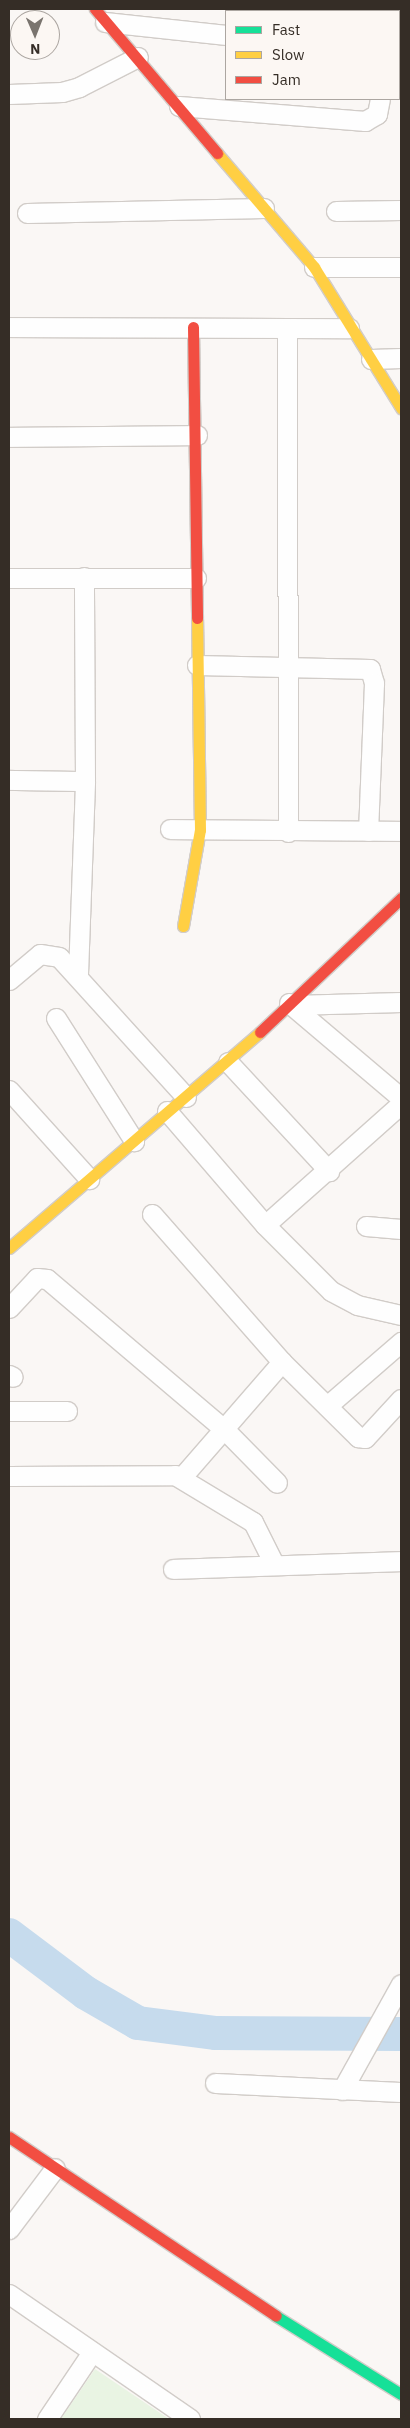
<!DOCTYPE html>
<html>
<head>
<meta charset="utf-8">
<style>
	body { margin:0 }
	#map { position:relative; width:410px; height:2428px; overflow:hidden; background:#faf7f5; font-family:"IBM Plex Sans",sans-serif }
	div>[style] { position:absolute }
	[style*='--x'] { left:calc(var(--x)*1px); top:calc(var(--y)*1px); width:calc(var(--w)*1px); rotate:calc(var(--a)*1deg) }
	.green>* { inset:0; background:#e9f4e3 }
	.river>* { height:34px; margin:-17px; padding:0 17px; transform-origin:17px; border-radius:17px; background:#c6dbed }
	.roads { filter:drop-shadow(1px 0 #d1ccc8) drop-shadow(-1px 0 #d1ccc8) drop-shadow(0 1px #d1ccc8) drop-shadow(0 -1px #d1ccc8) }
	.street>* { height:19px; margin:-9.5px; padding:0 9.5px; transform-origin:9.5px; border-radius:9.5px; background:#fefefe }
	.fast>* { height:11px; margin:-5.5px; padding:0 5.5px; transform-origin:5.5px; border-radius:5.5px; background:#16e098 }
	.slow>* { height:11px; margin:-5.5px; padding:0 5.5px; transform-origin:5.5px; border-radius:5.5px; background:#ffcf43 }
	.jam>* { height:11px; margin:-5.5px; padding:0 5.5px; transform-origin:5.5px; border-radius:5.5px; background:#f24e42 }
	span { translate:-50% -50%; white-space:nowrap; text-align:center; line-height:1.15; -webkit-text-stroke:4px #fcf7f3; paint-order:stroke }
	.frame { position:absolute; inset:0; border:10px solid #352d26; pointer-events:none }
	.legend { position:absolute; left:225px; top:10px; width:175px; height:90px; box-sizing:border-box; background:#fcf7f3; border:1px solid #aca6a1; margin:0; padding:6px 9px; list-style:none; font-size:15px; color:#352d26 }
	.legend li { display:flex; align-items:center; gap:10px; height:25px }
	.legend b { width:25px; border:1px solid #aca6a1 }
	.north { position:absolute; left:10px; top:10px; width:50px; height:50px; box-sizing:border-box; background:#fcf7f3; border:1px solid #aca6a1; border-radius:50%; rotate:179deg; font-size:14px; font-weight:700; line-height:20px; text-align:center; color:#352d26 }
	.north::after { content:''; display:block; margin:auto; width:18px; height:22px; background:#7a746e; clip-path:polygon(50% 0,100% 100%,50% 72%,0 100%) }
</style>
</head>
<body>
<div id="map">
	<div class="green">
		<i style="clip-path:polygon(95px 2369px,169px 2419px,61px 2419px)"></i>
	</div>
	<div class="river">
		<i style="--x:9;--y:1935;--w:96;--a:37"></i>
		<i style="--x:86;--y:1993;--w:60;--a:30"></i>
		<i style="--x:138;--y:2023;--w:79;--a:7.3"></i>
		<i style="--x:216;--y:2033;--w:185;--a:0.3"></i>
	</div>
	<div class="roads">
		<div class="street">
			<i style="--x:105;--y:22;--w:122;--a:6.1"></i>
			<i style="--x:399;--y:53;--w:2;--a:27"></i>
			<i style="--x:9;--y:94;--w:53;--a:-2.2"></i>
			<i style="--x:62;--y:92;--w:18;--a:-16"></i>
			<i style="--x:79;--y:87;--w:66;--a:-27"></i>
			<i style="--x:179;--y:106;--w:187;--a:4.6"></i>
			<i style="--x:365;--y:121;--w:14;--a:-30"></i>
			<i style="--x:377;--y:114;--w:15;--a:-79"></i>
			<i style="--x:336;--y:211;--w:65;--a:-0.9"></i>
			<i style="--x:27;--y:213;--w:237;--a:-1.2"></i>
			<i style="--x:314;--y:267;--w:87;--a:0"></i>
			<i style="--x:9;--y:327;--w:340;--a:0.2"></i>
			<i style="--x:287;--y:328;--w:504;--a:89.89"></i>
			<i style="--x:371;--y:359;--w:30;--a:-2"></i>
			<i style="--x:9;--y:437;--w:188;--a:-0.6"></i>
			<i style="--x:9;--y:578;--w:187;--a:0"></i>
			<i style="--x:197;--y:665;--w:173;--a:1.3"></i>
			<i style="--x:370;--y:669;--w:15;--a:74"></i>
			<i style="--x:374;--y:683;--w:148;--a:92.3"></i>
			<i style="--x:9;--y:780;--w:76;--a:0.8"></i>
			<i style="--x:85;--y:781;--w:204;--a:-90.3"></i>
			<i style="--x:170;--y:829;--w:231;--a:0.5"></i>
			<i style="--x:78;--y:974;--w:193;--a:-87.9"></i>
			<i style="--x:9;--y:980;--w:40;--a:-40"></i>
			<i style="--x:40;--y:954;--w:19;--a:9"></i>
			<i style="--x:59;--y:957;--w:189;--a:47.8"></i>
			<i style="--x:289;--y:1003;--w:147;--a:40.3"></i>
			<i style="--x:292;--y:1005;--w:109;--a:-1.6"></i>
			<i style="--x:56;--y:1018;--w:146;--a:57.6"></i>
			<i style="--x:228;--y:1062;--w:149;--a:47.2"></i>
			<i style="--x:9;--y:1090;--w:120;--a:48"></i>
			<i style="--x:167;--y:1111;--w:150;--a:49.3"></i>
			<i style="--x:265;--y:1225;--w:93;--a:45"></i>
			<i style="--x:331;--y:1291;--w:30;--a:28"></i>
			<i style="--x:357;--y:1305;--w:45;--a:12.8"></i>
			<i style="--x:152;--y:1214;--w:197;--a:48.7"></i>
			<i style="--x:282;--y:1362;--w:107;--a:44.6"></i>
			<i style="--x:358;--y:1437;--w:7;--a:8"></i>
			<i style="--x:365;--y:1438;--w:53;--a:-47.3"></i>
			<i style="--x:265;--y:1225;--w:182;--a:-41.7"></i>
			<i style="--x:366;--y:1226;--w:35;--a:5"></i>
			<i style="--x:9;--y:1308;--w:41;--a:-47"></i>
			<i style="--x:37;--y:1278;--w:10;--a:6"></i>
			<i style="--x:47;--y:1279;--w:233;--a:40.3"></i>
			<i style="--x:225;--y:1430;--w:74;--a:45.5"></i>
			<i style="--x:9;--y:1375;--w:4;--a:27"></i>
			<i style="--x:327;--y:1406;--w:98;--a:-40.9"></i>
			<i style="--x:9;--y:1411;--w:58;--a:0"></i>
			<i style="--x:9;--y:1476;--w:166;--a:-0.3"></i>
			<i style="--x:175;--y:1475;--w:91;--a:31.1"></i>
			<i style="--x:253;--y:1522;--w:47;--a:63.4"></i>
			<i style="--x:181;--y:1478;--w:154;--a:-49"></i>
			<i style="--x:173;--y:1569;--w:228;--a:-2"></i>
			<i style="--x:215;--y:2083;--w:186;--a:2.8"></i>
			<i style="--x:342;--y:2090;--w:121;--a:-60.9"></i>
			<i style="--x:9;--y:2229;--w:76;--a:-53"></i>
			<i style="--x:9;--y:2294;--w:220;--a:34.6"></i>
			<i style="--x:47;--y:2419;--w:81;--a:-56.1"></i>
		</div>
		<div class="fast">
			<i style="--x:276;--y:2316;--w:147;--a:32"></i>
		</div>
		<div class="slow">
			<i style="--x:217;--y:153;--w:150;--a:49.6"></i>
			<i style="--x:314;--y:267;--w:166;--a:58.3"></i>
			<i style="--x:183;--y:926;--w:97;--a:-80"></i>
			<i style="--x:200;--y:830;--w:212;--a:-90.8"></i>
			<i style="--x:9;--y:1248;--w:331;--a:-40.7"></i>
		</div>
		<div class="jam">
			<i style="--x:95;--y:9;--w:189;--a:49.7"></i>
			<i style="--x:193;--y:327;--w:291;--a:89.2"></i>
			<i style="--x:260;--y:1032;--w:195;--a:-43.5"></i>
			<i style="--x:9;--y:2137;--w:321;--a:33.8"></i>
		</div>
	</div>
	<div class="frame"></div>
	<ul class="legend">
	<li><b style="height:6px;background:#16e098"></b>Fast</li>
	<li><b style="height:6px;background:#ffcf43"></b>Slow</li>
	<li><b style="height:6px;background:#f24e42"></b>Jam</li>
	</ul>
	<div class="north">N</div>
</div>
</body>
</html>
